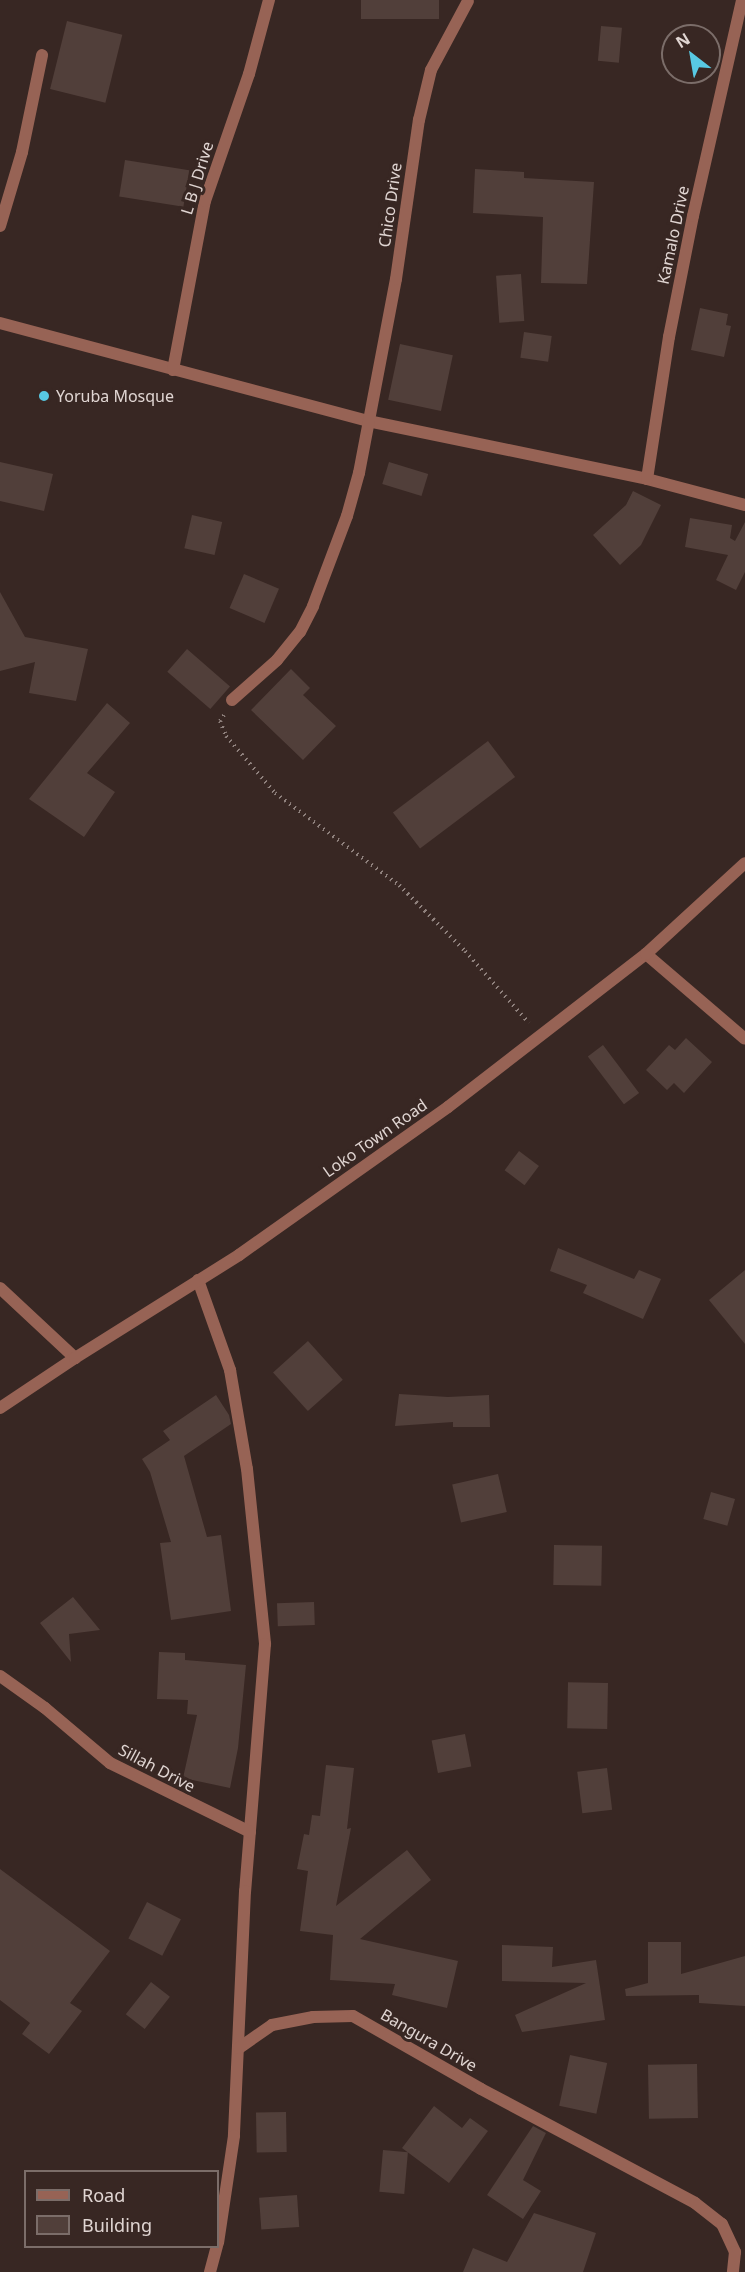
<!DOCTYPE html>
<html>
<head>
<meta charset="utf-8">
<style>
	body { margin:0 }
	#map { position:relative; width:745px; height:2272px; overflow:hidden; background:#382723; font-family:"Noto Sans",sans-serif }
	div>[style] { position:absolute }
	[style*='--x'] { left:calc(var(--x)*1px); top:calc(var(--y)*1px); width:calc(var(--w)*1px); rotate:calc(var(--a)*1deg) }
	.building>* { inset:0; background:#513f3a; transform-origin:0 0 }
	.path>* { height:4px; margin-top:-2px; transform-origin:0; background:repeating-linear-gradient(90deg,#8f817d 0 1.5px,transparent 0 6px) }
	.street>* { height:12px; margin:-6px; padding:0 6px; transform-origin:6px; border-radius:6px; background:#976355 }
	.dots>* { width:16px; height:16px; translate:-50% -50%; box-sizing:border-box; border:3px solid #382723; border-radius:50% }
	span { translate:-50% -50%; white-space:nowrap; text-align:center; line-height:1.15; -webkit-text-stroke:6px #382723; paint-order:stroke }
	.street-label { font-size:16px; color:#e0d5d2 }
	.poi-label { font-size:16px; color:#e0d5d2 }
	.left { translate:0 -50%; text-align:left }
	.legend { position:absolute; left:24px; top:2170px; width:195px; height:78px; box-sizing:border-box; background:#382723; border:2px solid #7b6d69; margin:0; padding:8px 10px; list-style:none; font-size:18px; color:#e0d5d2 }
	.legend li { display:flex; align-items:center; gap:12px; height:30px }
	.legend b { width:30px; border:2px solid #7b6d69 }
	.north { position:absolute; left:661px; top:24px; width:60px; height:60px; box-sizing:border-box; background:#382723; border:2px solid #7b6d69; border-radius:50%; rotate:329deg; font-size:16px; font-weight:700; line-height:24px; text-align:center; color:#e0d5d2 }
	.north::after { content:''; display:block; margin:auto; width:21px; height:27px; background:#58c9e3; clip-path:polygon(50% 0,100% 100%,50% 72%,0 100%) }
</style>
</head>
<body>
<div id="map">
	<div class="building">
		<i style="left:361px;top:0;width:78px;height:19px"></i>
		<i style="left:67px;top:21px;width:57px;height:70px;rotate:14deg"></i>
		<i style="left:601px;top:26px;width:21px;height:35px;rotate:5deg"></i>
		<i style="left:125px;top:160px;width:65px;height:37px;rotate:9deg"></i>
		<i style="clip-path:polygon(475px 169px,524px 172px,524px 178px,594px 182px,587px 284px,541px 283px,543px 217px,473px 213px)"></i>
		<i style="left:521px;top:274px;width:47px;height:25px;rotate:86deg"></i>
		<i style="clip-path:polygon(700px 308px,728px 314px,726px 325px,731px 326px,724px 357px,691px 350px)"></i>
		<i style="left:524px;top:332px;width:28px;height:26px;rotate:8deg"></i>
		<i style="left:400px;top:344px;width:54px;height:57px;rotate:12deg"></i>
		<i style="clip-path:polygon(0 462px,53px 474px,44px 511px,0 501px)"></i>
		<i style="left:389px;top:462px;width:41px;height:23px;rotate:17deg"></i>
		<i style="clip-path:polygon(633px 491px,661px 505px,641px 545px,620px 565px,593px 535px,626px 505px)"></i>
		<i style="left:192px;top:515px;width:31px;height:34px;rotate:13deg"></i>
		<i style="clip-path:polygon(690px 518px,732px 525px,730px 538px,735px 541px,745px 522px,745px 572px,736px 590px,716px 580px,728px 555px,685px 547px)"></i>
		<i style="left:244px;top:574px;width:38px;height:37px;rotate:23deg"></i>
		<i style="clip-path:polygon(0 592px,25px 637px,88px 649px,76px 701px,29px 693px,35px 662px,0 671px)"></i>
		<i style="left:187px;top:649px;width:57px;height:30px;rotate:41deg"></i>
		<i style="clip-path:polygon(291px 669px,310px 688px,303px 695px,336px 726px,303px 760px,251px 710px)"></i>
		<i style="clip-path:polygon(107px 703px,130px 723px,87px 773px,115px 792px,84px 837px,29px 799px)"></i>
		<i style="left:488px;top:741px;width:45px;height:119px;rotate:53deg"></i>
		<i style="clip-path:polygon(686px 1038px,712px 1062px,684px 1093px,674px 1083px,667px 1090px,646px 1070px,669px 1045px,675px 1050px)"></i>
		<i style="left:603px;top:1045px;width:60px;height:19px;rotate:53deg"></i>
		<i style="left:519px;top:1151px;width:25px;height:24px;rotate:37deg"></i>
		<i style="clip-path:polygon(558px 1248px,634px 1279px,639px 1270px,661px 1279px,643px 1319px,583px 1293px,587px 1285px,550px 1271px)"></i>
		<i style="clip-path:polygon(745px 1270px,745px 1344px,709px 1300px)"></i>
		<i style="left:308px;top:1341px;width:52px;height:47px;rotate:48deg"></i>
		<i style="clip-path:polygon(399px 1394px,448px 1397px,489px 1395px,490px 1427px,453px 1427px,453px 1422px,395px 1426px)"></i>
		<i style="clip-path:polygon(216px 1395px,229px 1415px,231px 1424px,184px 1456px,207px 1537px,221px 1535px,231px 1611px,171px 1620px,160px 1543px,171px 1542px,150px 1472px,142px 1459px,170px 1440px,163px 1431px)"></i>
		<i style="left:498px;top:1474px;width:39px;height:47px;rotate:77deg"></i>
		<i style="left:711px;top:1492px;width:25px;height:28px;rotate:16deg"></i>
		<i style="left:554px;top:1545px;width:48px;height:40px;rotate:1deg"></i>
		<i style="clip-path:polygon(73px 1597px,100px 1630px,69px 1634px,71px 1662px,40px 1623px)"></i>
		<i style="left:314px;top:1602px;width:23px;height:37px;rotate:88deg"></i>
		<i style="clip-path:polygon(159px 1652px,185px 1653px,185px 1660px,246px 1665px,238px 1748px,230px 1788px,183px 1778px,197px 1715px,187px 1714px,188px 1700px,157px 1699px)"></i>
		<i style="left:608px;top:1683px;width:46px;height:40px;rotate:91deg"></i>
		<i style="left:465px;top:1734px;width:33px;height:34px;rotate:79deg"></i>
		<i style="clip-path:polygon(326px 1765px,354px 1768px,347px 1829px,351px 1828px,336px 1906px,407px 1850px,431px 1880px,360px 1939px,458px 1961px,447px 2008px,392px 1995px,395px 1984px,330px 1980px,333px 1935px,300px 1931px,308px 1871px,297px 1869px,304px 1834px,309px 1835px,312px 1815px,320px 1816px)"></i>
		<i style="left:607px;top:1768px;width:42px;height:30px;rotate:83deg"></i>
		<i style="clip-path:polygon(0 1869px,110px 1951px,70px 2003px,82px 2011px,49px 2054px,22px 2034px,30px 2023px,0 2000px)"></i>
		<i style="left:147px;top:1902px;width:38px;height:41px;rotate:27deg"></i>
		<i style="clip-path:polygon(648px 1942px,681px 1942px,681px 1974px,745px 1956px,745px 2006px,699px 2003px,699px 1995px,626px 1996px,625px 1989px,648px 1983px)"></i>
		<i style="clip-path:polygon(502px 1945px,553px 1947px,552px 1967px,596px 1960px,605px 2020px,522px 2032px,515px 2015px,586px 1983px,502px 1981px)"></i>
		<i style="left:151px;top:1982px;width:24px;height:41px;rotate:38deg"></i>
		<i style="left:570px;top:2055px;width:38px;height:52px;rotate:12deg"></i>
		<i style="left:697px;top:2064px;width:54px;height:49px;rotate:89deg"></i>
		<i style="clip-path:polygon(434px 2106px,462px 2128px,470px 2118px,488px 2131px,449px 2183px,402px 2148px)"></i>
		<i style="left:286px;top:2112px;width:40px;height:30px;rotate:89deg"></i>
		<i style="clip-path:polygon(533px 2126px,546px 2133px,523px 2180px,541px 2191px,523px 2219px,487px 2195px)"></i>
		<i style="left:383px;top:2150px;width:25px;height:42px;rotate:5deg"></i>
		<i style="left:297px;top:2195px;width:32px;height:38px;rotate:86deg"></i>
		<i style="clip-path:polygon(534px 2213px,596px 2233px,583px 2272px,463px 2272px,473px 2248px,507px 2262px)"></i>
	</div>
	<div class="path">
		<i style="--x:224;--y:715;--w:7;--a:124"></i>
		<i style="--x:220;--y:721;--w:16;--a:68"></i>
		<i style="--x:226;--y:736;--w:75;--a:49.3"></i>
		<i style="--x:275;--y:793;--w:154;--a:36.6"></i>
		<i style="--x:399;--y:885;--w:93;--a:45"></i>
		<i style="--x:465;--y:951;--w:96;--a:48.4"></i>
	</div>
	<div class="street">
		<i style="--x:0;--y:226;--w:77;--a:-73.4"></i>
		<i style="--x:22;--y:152;--w:99;--a:-78.3"></i>
		<i style="--x:0;--y:323;--w:381;--a:14.9"></i>
		<i style="--x:368;--y:421;--w:285;--a:11.7"></i>
		<i style="--x:647;--y:479;--w:101;--a:14.9"></i>
		<i style="--x:173;--y:370;--w:172;--a:-79.3"></i>
		<i style="--x:205;--y:201;--w:134;--a:-70.9"></i>
		<i style="--x:249;--y:74;--w:77;--a:-74.9"></i>
		<i style="--x:647;--y:479;--w:144;--a:-81.2"></i>
		<i style="--x:669;--y:337;--w:123;--a:-78.8"></i>
		<i style="--x:693;--y:216;--w:221;--a:-77.2"></i>
		<i style="--x:232;--y:700;--w:60;--a:-41.6"></i>
		<i style="--x:277;--y:660;--w:36;--a:-51"></i>
		<i style="--x:300;--y:632;--w:29;--a:-63"></i>
		<i style="--x:313;--y:606;--w:96;--a:-69.3"></i>
		<i style="--x:347;--y:516;--w:45;--a:-74.4"></i>
		<i style="--x:359;--y:473;--w:197;--a:-79.2"></i>
		<i style="--x:396;--y:279;--w:161;--a:-81.8"></i>
		<i style="--x:419;--y:120;--w:51;--a:-76.5"></i>
		<i style="--x:431;--y:70;--w:78;--a:-61.8"></i>
		<i style="--x:646;--y:954;--w:130;--a:40.6"></i>
		<i style="--x:198;--y:1280;--w:96;--a:70.4"></i>
		<i style="--x:230;--y:1370;--w:100;--a:80.3"></i>
		<i style="--x:247;--y:1469;--w:176;--a:84.1"></i>
		<i style="--x:265;--y:1644;--w:248;--a:94.6"></i>
		<i style="--x:245;--y:1891;--w:245;--a:92.6"></i>
		<i style="--x:234;--y:2136;--w:108;--a:98.5"></i>
		<i style="--x:0;--y:1288;--w:103;--a:43"></i>
		<i style="--x:0;--y:1408;--w:90;--a:-33.7"></i>
		<i style="--x:75;--y:1358;--w:194;--a:-32.1"></i>
		<i style="--x:239;--y:1255;--w:256;--a:-35.3"></i>
		<i style="--x:448;--y:1107;--w:250;--a:-37.7"></i>
		<i style="--x:646;--y:954;--w:134;--a:-42.6"></i>
		<i style="--x:0;--y:1676;--w:55;--a:35.4"></i>
		<i style="--x:45;--y:1708;--w:85;--a:40.2"></i>
		<i style="--x:110;--y:1763;--w:156;--a:26.2"></i>
		<i style="--x:239;--y:2048;--w:40;--a:-34.9"></i>
		<i style="--x:272;--y:2025;--w:42;--a:-11"></i>
		<i style="--x:313;--y:2017;--w:40;--a:-1.4"></i>
		<i style="--x:353;--y:2016;--w:147;--a:29.7"></i>
		<i style="--x:481;--y:2089;--w:242;--a:28"></i>
		<i style="--x:695;--y:2203;--w:34;--a:38"></i>
		<i style="--x:722;--y:2224;--w:31;--a:65"></i>
		<i style="--x:735;--y:2252;--w:20;--a:96"></i>
		<i style="--x:210;--y:2272;--w:27;--a:-75"></i>
	</div>
	<div class="dots">
		<i style="left:44px;top:396px;background:#58c9e3"></i>
	</div>
	<div class="street-label">
		<span style="left:197px;top:178px;rotate:-73deg">L B J Drive</span>
		<span style="left:390px;top:205px;rotate:-82deg">Chico Drive</span>
		<span style="left:673px;top:235px;rotate:-78deg">Kamalo Drive</span>
		<span style="left:375px;top:1138px;rotate:-35deg">Loko Town Road</span>
		<span style="left:157px;top:1768px;rotate:28deg">Sillah Drive</span>
		<span style="left:429px;top:2040px;rotate:30deg">Bangura Drive</span>
	</div>
	<div class="poi-label">
		<span class="left" style="left:56px;top:396px">Yoruba Mosque</span>
	</div>
	<ul class="legend">
	<li><b style="height:8px;background:#976355"></b>Road</li>
	<li><b style="height:16px;background:#513f3a"></b>Building</li>
	</ul>
	<div class="north">N</div>
</div>
</body>
</html>
